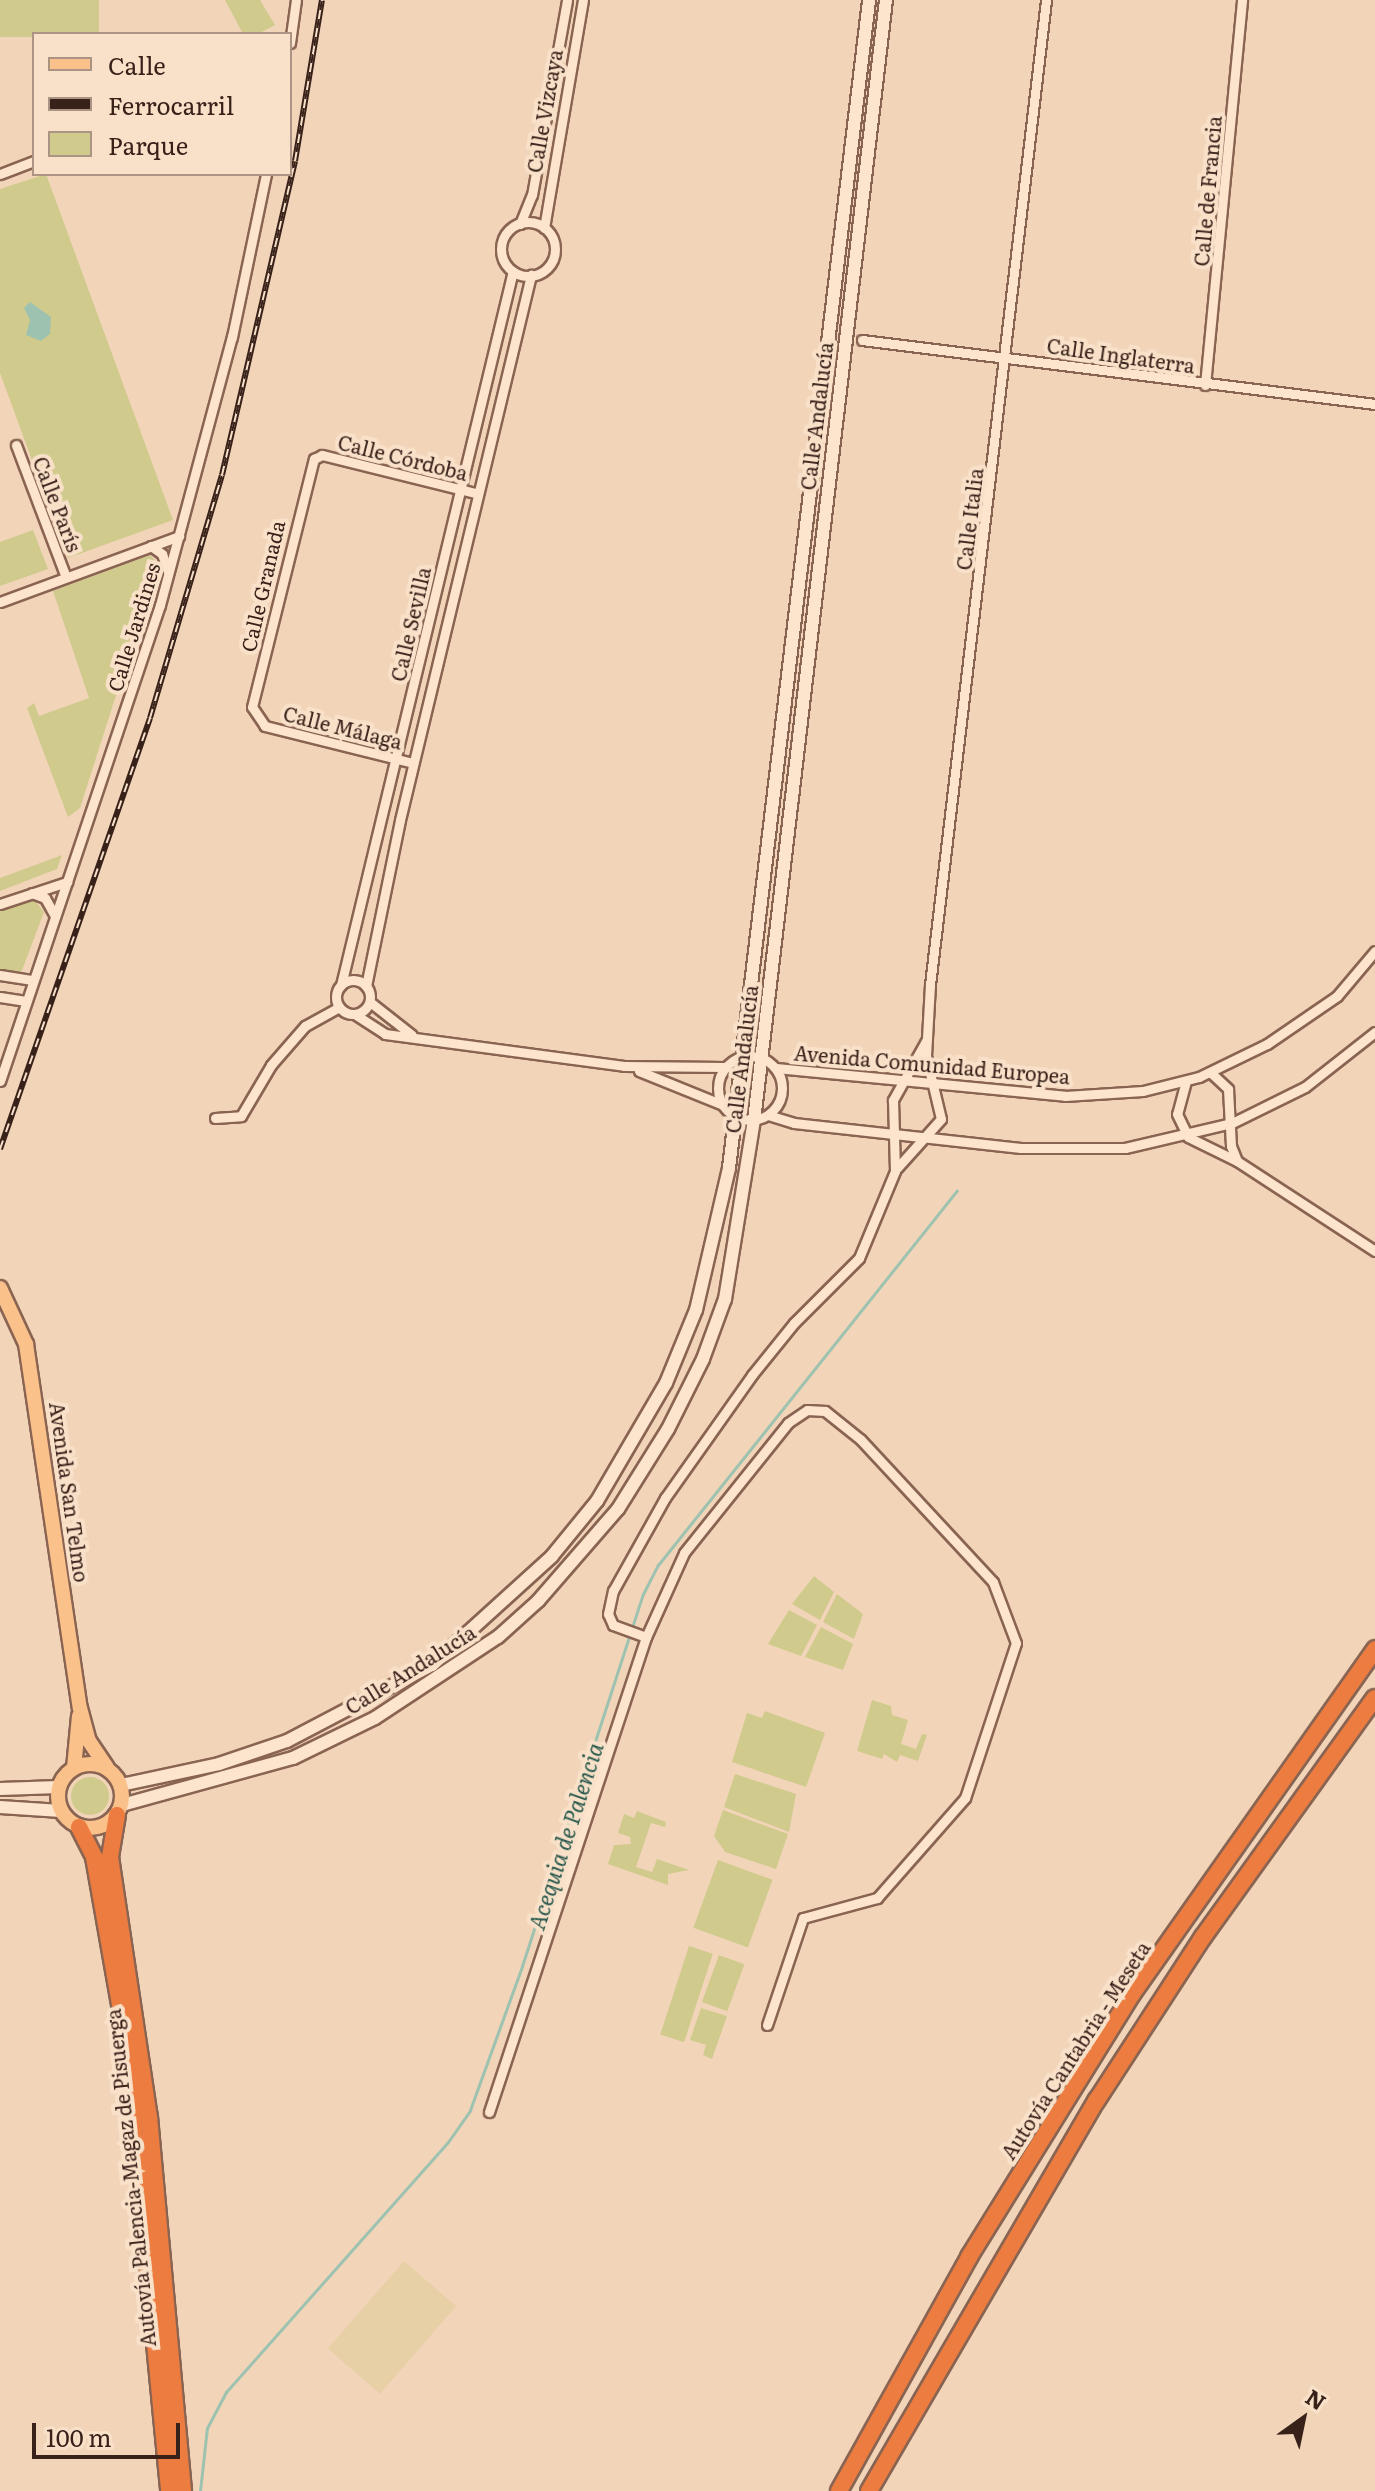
<!DOCTYPE html>
<html>
<head>
<meta charset="utf-8">
<style>
	body { margin:0 }
	#map { position:relative; width:1375px; height:2491px; overflow:hidden; background:#f2d5b9; font-family:Literata,serif }
	div>[style] { position:absolute }
	[style*='--x'] { left:calc(var(--x)*1px); top:calc(var(--y)*1px); width:calc(var(--w)*1px); rotate:calc(var(--a)*1deg) }
	.farmland>* { inset:0; background:#e8d0a6; transform-origin:0 0 }
	.green>* { inset:0; background:#d0ca8d; transform-origin:0 0 }
	.round { border-radius:50% }
	.water>* { inset:0; background:#9ec2b0 }
	.stream>* { height:3px; margin:-1.5px; padding:0 1.5px; transform-origin:1.5px; border-radius:1.5px; background:#9ec2b0 }
	.roads { filter:drop-shadow(2px 0 #8a6452) drop-shadow(-2px 0 #8a6452) drop-shadow(0 2px #8a6452) drop-shadow(0 -2px #8a6452) }
	.minor>* { height:9px; margin:-4.5px; padding:0 4.5px; transform-origin:4.5px; border-radius:4.5px; background:#fce4cd }
	.minor>.ring { margin:-4.5px; padding:0; box-sizing:content-box; background:none; border:9px solid #fce4cd; border-radius:50% }
	.secondary>* { height:12px; margin:-6px; padding:0 6px; transform-origin:6px; border-radius:6px; background:#fce4cd }
	.primary>* { height:14px; margin:-7px; padding:0 7px; transform-origin:7px; border-radius:7px; background:#fbc18b }
	.primary>.ring { margin:-7px; padding:0; box-sizing:content-box; background:none; border:14px solid #fbc18b; border-radius:50% }
	.motorway>* { height:16px; margin:-8px; padding:0 8px; transform-origin:8px; border-radius:8px; background:#ec7c3f }
	.rail>* { height:6px; margin-top:-3px; transform-origin:0; background:repeating-linear-gradient(90deg,#f9e1c9 0 9px,#372119 0 18px); box-sizing:border-box; border-block:2px solid #372119 }
	span { translate:-50% -50%; white-space:nowrap; text-align:center; line-height:1.15; -webkit-text-stroke:8px #f9e1c9; paint-order:stroke }
	.street-label { font-size:20px; color:#372119 }
	.water-label { font-size:22px; color:#27584b; font-style:italic }
	.legend { position:absolute; left:32px; top:32px; width:260px; height:144px; box-sizing:border-box; background:#f9e1c9; border:2px solid #ab9483; margin:0; padding:10px 14px; list-style:none; font-size:24px; color:#372119 }
	.legend li { display:flex; align-items:center; gap:16px; height:40px }
	.legend b { width:40px; border:2px solid #ab9483 }
	.north { position:absolute; left:1263px; top:2379px; width:80px; height:80px; -webkit-text-stroke:6px #f9e1c9; paint-order:stroke; rotate:33deg; font-size:22px; font-weight:700; line-height:32px; text-align:center; color:#372119 }
	.north::after { content:''; display:block; margin:auto; width:28px; height:36px; background:#372119; clip-path:polygon(50% 0,100% 100%,50% 72%,0 100%) }
	.scale { position:absolute; left:32px; top:2423px; width:148px; height:36px; box-sizing:border-box; border:4px solid #372119; border-top:0; padding-left:10px; font-size:24px; line-height:28px; white-space:nowrap; color:#372119; -webkit-text-stroke:6px #f9e1c9; paint-order:stroke }
</style>
</head>
<body>
<div id="map">
	<div class="farmland">
		<i style="left:404px;top:2261px;width:69px;height:116px;rotate:41deg"></i>
	</div>
	<div class="green">
		<i style="left:0;top:0;width:99px;height:37px"></i>
		<i style="clip-path:polygon(225px 0,260px 0,275px 25px,258px 34px,243px 34px)"></i>
		<i style="clip-path:polygon(46px 174px,173px 520px,68px 558px,0 373px,0 189px)"></i>
		<i style="clip-path:polygon(33px 530px,48px 569px,0 586px,0 542px)"></i>
		<i style="clip-path:polygon(150px 555px,158px 564px,80px 808px,68px 817px,27px 708px,34px 703px,39px 716px,89px 698px,53px 591px)"></i>
		<i style="clip-path:polygon(62px 855px,57px 869px,0 891px,0 878px)"></i>
		<i style="clip-path:polygon(33px 898px,44px 912px,21px 973px,0 970px,0 909px)"></i>
		<i style="clip-path:polygon(814px 1576px,834px 1592px,820px 1620px,792px 1604px)"></i>
		<i style="clip-path:polygon(837px 1594px,863px 1614px,854px 1639px,823px 1622px)"></i>
		<i style="clip-path:polygon(789px 1610px,817px 1625px,801px 1656px,768px 1644px)"></i>
		<i style="clip-path:polygon(821px 1627px,853px 1644px,843px 1670px,805px 1657px)"></i>
		<i style="clip-path:polygon(872px 1700px,891px 1706px,892px 1715px,908px 1720px,901px 1744px,916px 1749px,922px 1734px,927px 1735px,918px 1761px,900px 1755px,897px 1762px,884px 1754px,882px 1759px,857px 1751px)"></i>
		<i style="clip-path:polygon(765px 1711px,825px 1733px,806px 1787px,732px 1762px,747px 1713px,762px 1718px)"></i>
		<i style="clip-path:polygon(735px 1774px,796px 1794px,789px 1832px,724px 1807px)"></i>
		<i class="round" style="left:71px;top:1777px;width:38px;height:38px"></i>
		<i style="clip-path:polygon(723px 1810px,788px 1834px,776px 1869px,725px 1852px,714px 1836px)"></i>
		<i style="clip-path:polygon(637px 1811px,666px 1822px,665px 1827px,651px 1823px,636px 1867px,652px 1872px,657px 1859px,689px 1870px,668px 1874px,668px 1885px,608px 1864px,614px 1845px,631px 1844px,630px 1837px,618px 1833px,624px 1814px,634px 1818px)"></i>
		<i style="left:718px;top:1860px;width:58px;height:72px;rotate:20deg"></i>
		<i style="left:689px;top:1946px;width:25px;height:93px;rotate:18deg"></i>
		<i style="left:719px;top:1955px;width:27px;height:50px;rotate:20deg"></i>
		<i style="clip-path:polygon(701px 2008px,727px 2016px,712px 2059px,703px 2055px,706px 2045px,690px 2040px)"></i>
	</div>
	<div class="water">
		<i style="clip-path:polygon(30px 302px,51px 317px,50px 334px,41px 341px,26px 335px,30px 320px,24px 308px)"></i>
	</div>
	<div class="stream">
		<i style="--x:200;--y:2491;--w:63;--a:-83.7"></i>
		<i style="--x:207;--y:2428;--w:41;--a:-62.2"></i>
		<i style="--x:226;--y:2392;--w:334;--a:-48.4"></i>
		<i style="--x:448;--y:2142;--w:39;--a:-55"></i>
		<i style="--x:470;--y:2110;--w:153;--a:-70.1"></i>
		<i style="--x:522;--y:1966;--w:391;--a:-72"></i>
		<i style="--x:643;--y:1594;--w:33;--a:-63"></i>
		<i style="--x:658;--y:1565;--w:479;--a:-51.4"></i>
	</div>
	<div class="roads">
		<div class="minor">
			<i style="--x:290;--y:43;--w:43;--a:-82.1"></i>
			<i style="--x:0;--y:174;--w:36;--a:-21"></i>
			<i class="ring" style="left:501px;top:222px;width:45px;height:45px"></i>
			<i style="--x:520;--y:224;--w:31;--a:-68"></i>
			<i style="--x:532;--y:195;--w:198;--a:-79.8"></i>
			<i style="--x:544;--y:228;--w:231;--a:-80.3"></i>
			<i style="--x:862;--y:340;--w:517;--a:7.11"></i>
			<i style="--x:1205;--y:385;--w:387;--a:-84.5"></i>
			<i style="--x:16;--y:445;--w:141;--a:69.3"></i>
			<i style="--x:151;--y:546;--w:14;--a:36"></i>
			<i style="--x:162;--y:554;--w:18;--a:71"></i>
			<i style="--x:0;--y:602;--w:191;--a:-20.2"></i>
			<i style="--x:413;--y:763;--w:153;--a:-166"></i>
			<i style="--x:265;--y:726;--w:23;--a:-124"></i>
			<i style="--x:252;--y:707;--w:256;--a:-76"></i>
			<i style="--x:314;--y:459;--w:9;--a:-27"></i>
			<i style="--x:322;--y:455;--w:159;--a:13.9"></i>
			<i style="--x:32;--y:893;--w:14;--a:21"></i>
			<i style="--x:45;--y:898;--w:21;--a:61"></i>
			<i style="--x:0;--y:904;--w:71;--a:-18.2"></i>
			<i style="--x:0;--y:975;--w:33;--a:9"></i>
			<i class="ring" style="left:336px;top:980px;width:25px;height:25px"></i>
			<i style="--x:341;--y:985;--w:734;--a:-76.46"></i>
			<i style="--x:366;--y:986;--w:169;--a:-78.4"></i>
			<i style="--x:400;--y:820;--w:561;--a:-76.48"></i>
			<i style="--x:0;--y:997;--w:26;--a:9"></i>
			<i style="--x:370;--y:1002;--w:53;--a:38.2"></i>
			<i style="--x:356;--y:1015;--w:35;--a:33"></i>
			<i style="--x:385;--y:1034;--w:241;--a:7.6"></i>
			<i style="--x:624;--y:1066;--w:100;--a:0.6"></i>
			<i class="ring" style="left:718px;top:1056px;width:55px;height:55px"></i>
			<i style="--x:776;--y:1068;--w:290;--a:5.5"></i>
			<i style="--x:1065;--y:1096;--w:78;--a:-3.7"></i>
			<i style="--x:1143;--y:1091;--w:58;--a:-14"></i>
			<i style="--x:1199;--y:1077;--w:76;--a:-25.9"></i>
			<i style="--x:1267;--y:1044;--w:85;--a:-34.4"></i>
			<i style="--x:1337;--y:996;--w:59;--a:-49.8"></i>
			<i style="--x:639;--y:1071;--w:91;--a:22"></i>
			<i style="--x:1210;--y:1072;--w:25;--a:43"></i>
			<i style="--x:1228;--y:1089;--w:57;--a:87"></i>
			<i style="--x:1231;--y:1146;--w:16;--a:68"></i>
			<i style="--x:0;--y:1081;--w:502;--a:-71.42"></i>
			<i style="--x:160;--y:605;--w:278;--a:-75"></i>
			<i style="--x:232;--y:337;--w:167;--a:-78.2"></i>
			<i style="--x:1186;--y:1081;--w:34;--a:105"></i>
			<i style="--x:1177;--y:1114;--w:25;--a:64"></i>
			<i style="--x:1188;--y:1137;--w:55;--a:26.1"></i>
			<i style="--x:1237;--y:1161;--w:165;--a:33.1"></i>
			<i style="--x:768;--y:1115;--w:27;--a:17"></i>
			<i style="--x:794;--y:1123;--w:228;--a:6.3"></i>
			<i style="--x:1021;--y:1148;--w:104;--a:0"></i>
			<i style="--x:1125;--y:1148;--w:110;--a:-13.2"></i>
			<i style="--x:1232;--y:1123;--w:81;--a:-26.3"></i>
			<i style="--x:1305;--y:1087;--w:89;--a:-38.2"></i>
			<i style="--x:215;--y:1118;--w:26;--a:-4"></i>
			<i style="--x:241;--y:1116;--w:59;--a:-59.5"></i>
			<i style="--x:271;--y:1065;--w:52;--a:-48.9"></i>
			<i style="--x:305;--y:1026;--w:39;--a:-29"></i>
			<i style="--x:897;--y:1168;--w:66;--a:-48.1"></i>
			<i style="--x:941;--y:1119;--w:65;--a:-103.4"></i>
			<i style="--x:926;--y:1056;--w:71;--a:-86.8"></i>
			<i style="--x:930;--y:985;--w:992;--a:-83.28"></i>
			<i style="--x:767;--y:2025;--w:113;--a:-71.4"></i>
			<i style="--x:803;--y:1918;--w:77;--a:-15.1"></i>
			<i style="--x:877;--y:1898;--w:133;--a:-48.7"></i>
			<i style="--x:965;--y:1798;--w:163;--a:-71.8"></i>
			<i style="--x:1016;--y:1643;--w:65;--a:-110.7"></i>
			<i style="--x:993;--y:1582;--w:195;--a:-132.9"></i>
			<i style="--x:860;--y:1439;--w:45;--a:-141.3"></i>
			<i style="--x:825;--y:1411;--w:18;--a:-177"></i>
			<i style="--x:807;--y:1410;--w:23;--a:146"></i>
			<i style="--x:788;--y:1423;--w:166;--a:128.7"></i>
			<i style="--x:684;--y:1553;--w:92;--a:114.3"></i>
			<i style="--x:646;--y:1637;--w:35;--a:-160"></i>
			<i style="--x:613;--y:1625;--w:12;--a:-114"></i>
			<i style="--x:608;--y:1614;--w:24;--a:-78"></i>
			<i style="--x:613;--y:1591;--w:107;--a:-60.8"></i>
			<i style="--x:665;--y:1498;--w:151;--a:-54.7"></i>
			<i style="--x:752;--y:1375;--w:67;--a:-51.1"></i>
			<i style="--x:794;--y:1323;--w:92;--a:-45"></i>
			<i style="--x:859;--y:1258;--w:94;--a:-67.5"></i>
			<i style="--x:895;--y:1171;--w:71;--a:-91.6"></i>
			<i style="--x:893;--y:1100;--w:68;--a:-60.8"></i>
			<i style="--x:489;--y:2112;--w:500;--a:-71.71"></i>
		</div>
		<div class="secondary">
			<i style="--x:121;--y:1785;--w:100;--a:-12.1"></i>
			<i style="--x:219;--y:1764;--w:72;--a:-18.7"></i>
			<i style="--x:287;--y:1741;--w:164;--a:-27.7"></i>
			<i style="--x:432;--y:1665;--w:162;--a:-42.2"></i>
			<i style="--x:552;--y:1556;--w:71;--a:-50.7"></i>
			<i style="--x:597;--y:1501;--w:137;--a:-59.7"></i>
			<i style="--x:666;--y:1383;--w:79;--a:-67.7"></i>
			<i style="--x:696;--y:1310;--w:146;--a:-76.9"></i>
			<i style="--x:729;--y:1168;--w:1176;--a:-83.16"></i>
			<i style="--x:0;--y:1789;--w:59;--a:-1.9"></i>
			<i style="--x:122;--y:1805;--w:177;--a:-15.4"></i>
			<i style="--x:293;--y:1758;--w:91;--a:-26"></i>
			<i style="--x:375;--y:1718;--w:147;--a:-33.4"></i>
			<i style="--x:498;--y:1637;--w:54;--a:-42"></i>
			<i style="--x:538;--y:1601;--w:122;--a:-49"></i>
			<i style="--x:618;--y:1509;--w:94;--a:-58"></i>
			<i style="--x:668;--y:1429;--w:78;--a:-63.4"></i>
			<i style="--x:703;--y:1359;--w:64;--a:-69.9"></i>
			<i style="--x:725;--y:1299;--w:181;--a:-80.8"></i>
			<i style="--x:754;--y:1120;--w:1128;--a:-83.28"></i>
			<i style="--x:0;--y:1807;--w:61;--a:3.8"></i>
		</div>
		<div class="primary">
			<i style="--x:0;--y:1288;--w:62;--a:65.1"></i>
			<i style="--x:26;--y:1344;--w:368;--a:81.6"></i>
			<i style="--x:80;--y:1708;--w:34;--a:75"></i>
			<i style="--x:89;--y:1741;--w:32;--a:56"></i>
			<i class="ring" style="left:58px;top:1764px;width:50px;height:50px"></i>
			<i style="--x:74;--y:1768;--w:52;--a:-84.5"></i>
		</div>
		<div class="motorway">
			<i style="--x:117;--y:1815;--w:43;--a:99.5"></i>
			<i style="--x:110;--y:1857;--w:263;--a:81.5"></i>
			<i style="--x:149;--y:2117;--w:376;--a:84.8"></i>
			<i style="--x:79;--y:1827;--w:34;--a:63"></i>
			<i style="--x:94;--y:1857;--w:178;--a:80"></i>
			<i style="--x:125;--y:2032;--w:461;--a:84.5"></i>
			<i style="--x:839;--y:2491;--w:268;--a:-60.9"></i>
			<i style="--x:969;--y:2257;--w:309;--a:-58.2"></i>
			<i style="--x:1132;--y:1994;--w:422;--a:-54.8"></i>
			<i style="--x:869;--y:2491;--w:453;--a:-59.8"></i>
			<i style="--x:1097;--y:2100;--w:194;--a:-57"></i>
			<i style="--x:1203;--y:1937;--w:294;--a:-54.3"></i>
		</div>
	</div>
	<div class="rail">
		<i style="--x:0;--y:1149;--w:456;--a:-70.8"></i>
		<i style="--x:150;--y:718;--w:253;--a:-73.5"></i>
		<i style="--x:222;--y:475;--w:322;--a:-76.9"></i>
		<i style="--x:295;--y:161;--w:163;--a:-80.5"></i>
	</div>
	<div class="street-label">
		<span style="left:544px;top:111px;rotate:-80deg">Calle Vizcaya</span>
		<span style="left:1207px;top:191px;rotate:-85deg">Calle de Francia</span>
		<span style="left:1121px;top:355px;rotate:8deg">Calle Inglaterra</span>
		<span style="left:816px;top:416px;rotate:-83deg">Calle Andalucía</span>
		<span style="left:403px;top:457px;rotate:14deg">Calle Córdoba</span>
		<span style="left:58px;top:504px;rotate:69deg">Calle París</span>
		<span style="left:969px;top:519px;rotate:-83deg">Calle Italia</span>
		<span style="left:262px;top:586px;rotate:-77deg">Calle Granada</span>
		<span style="left:410px;top:624px;rotate:-77deg">Calle Sevilla</span>
		<span style="left:133px;top:627px;rotate:-73deg">Calle Jardines</span>
		<span style="left:343px;top:727px;rotate:14deg">Calle Málaga</span>
		<span style="left:741px;top:1059px;rotate:-83deg">Calle Andalucía</span>
		<span style="left:932px;top:1064px;rotate:5deg">Avenida Comunidad Europea</span>
		<span style="left:70px;top:1492px;rotate:82deg">Avenida San Telmo</span>
		<span style="left:410px;top:1669px;rotate:-32deg">Calle Andalucía</span>
		<span style="left:1075px;top:2050px;rotate:-57deg">Autovía Cantabria - Meseta</span>
		<span style="left:130px;top:2178px;rotate:-96deg">Autovía Palencia-Magaz de Pisuerga</span>
	</div>
	<div class="water-label">
		<span style="left:565px;top:1836px;rotate:-72deg">Acequia de Palencia</span>
	</div>
	<ul class="legend">
	<li><b style="height:10px;background:#fbc18b"></b>Calle</li>
	<li><b style="height:10px;background:#372119"></b>Ferrocarril</li>
	<li><b style="height:22px;background:#d0ca8d"></b>Parque</li>
	</ul>
	<div class="north">N</div>
	<div class="scale">100 m</div>
</div>
</body>
</html>
